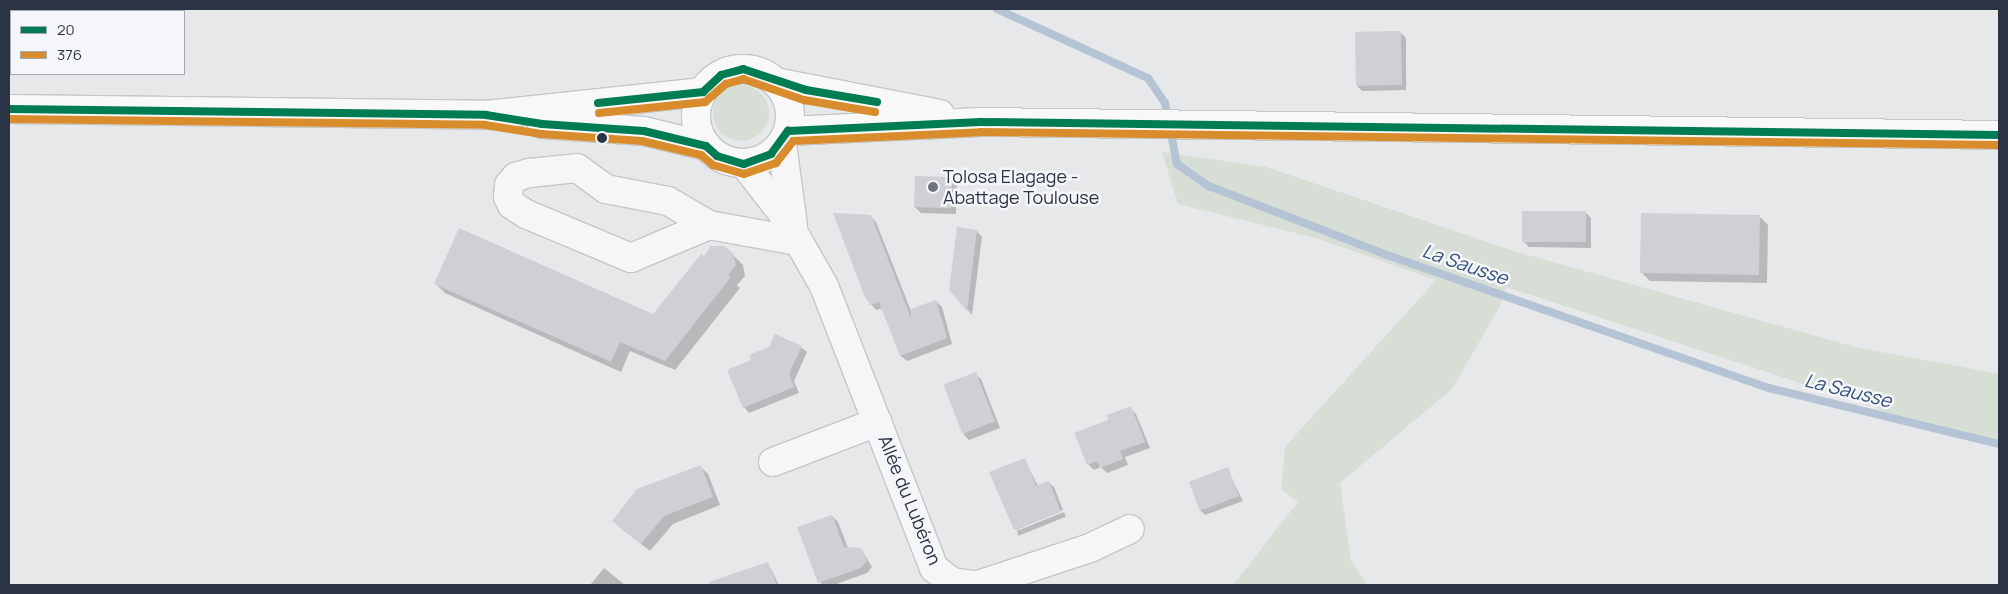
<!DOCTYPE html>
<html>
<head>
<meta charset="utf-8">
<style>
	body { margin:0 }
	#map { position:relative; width:2008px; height:594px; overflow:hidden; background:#e6e8ea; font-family:Manrope,sans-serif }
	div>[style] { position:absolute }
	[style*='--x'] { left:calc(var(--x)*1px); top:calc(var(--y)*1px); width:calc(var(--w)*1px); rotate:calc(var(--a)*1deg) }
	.green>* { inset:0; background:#d6ded6 }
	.round { border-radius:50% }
	.shadow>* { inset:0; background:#0003; transform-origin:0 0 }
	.stream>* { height:8px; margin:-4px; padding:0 4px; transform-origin:4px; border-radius:4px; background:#b4c4d5 }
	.building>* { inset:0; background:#ced0d3; transform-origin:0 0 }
	.roads { filter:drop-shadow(1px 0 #c4c6c8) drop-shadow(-1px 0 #c4c6c8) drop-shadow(0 1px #c4c6c8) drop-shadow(0 -1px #c4c6c8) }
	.minor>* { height:28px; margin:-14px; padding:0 14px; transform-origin:14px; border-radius:14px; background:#f5f6f7 }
	.major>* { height:28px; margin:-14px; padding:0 14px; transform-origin:14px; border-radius:14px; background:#f8f8f8 }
	.major>.ring { margin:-14px; padding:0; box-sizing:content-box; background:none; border:28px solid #f8f8f8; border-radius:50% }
	.bus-1>* { height:8px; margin:-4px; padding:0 4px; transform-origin:4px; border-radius:4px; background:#007c52 }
	.bus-2>* { height:8px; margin:-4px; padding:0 4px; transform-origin:4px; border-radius:4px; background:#d88c2c }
	.dots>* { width:14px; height:14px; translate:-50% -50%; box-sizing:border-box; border:2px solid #f4f6f9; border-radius:50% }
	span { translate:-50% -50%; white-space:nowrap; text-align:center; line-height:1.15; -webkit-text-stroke:5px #f4f6f9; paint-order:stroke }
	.poi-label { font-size:18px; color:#2b3445 }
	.left { translate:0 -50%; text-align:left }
	.street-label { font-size:18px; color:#2b3445 }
	.water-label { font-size:19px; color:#34527a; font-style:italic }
	.frame { position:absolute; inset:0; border:10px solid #2b3445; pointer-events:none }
	.legend { position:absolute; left:10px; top:10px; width:175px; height:65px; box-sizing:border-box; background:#f4f6f9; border:1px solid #a4a8b1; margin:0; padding:6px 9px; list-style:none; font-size:15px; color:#2b3445 }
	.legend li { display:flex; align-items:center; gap:10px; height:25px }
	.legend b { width:25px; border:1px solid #a4a8b1 }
</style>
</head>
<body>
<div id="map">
	<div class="green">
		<i class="round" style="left:713px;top:85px;width:56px;height:56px"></i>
		<i style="clip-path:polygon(1162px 152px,1266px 167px,1517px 252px,1855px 347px,1999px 374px,1999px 444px,1928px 422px,1888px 415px,1877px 408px,1506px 287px,1499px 308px,1452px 389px,1340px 483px,1351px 561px,1368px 585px,1233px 585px,1298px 502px,1281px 489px,1285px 447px,1436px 280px,1319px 239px,1178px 204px)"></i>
	</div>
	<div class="shadow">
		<i style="clip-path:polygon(1401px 33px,1406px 38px,1406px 90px,1362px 91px,1357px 86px)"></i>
		<i style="clip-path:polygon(951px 178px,957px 184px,956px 214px,921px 213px,915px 207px)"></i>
		<i style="clip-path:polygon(1585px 212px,1591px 218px,1591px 248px,1529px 247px,1524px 242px)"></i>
		<i style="clip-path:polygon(870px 216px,876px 222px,911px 311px,936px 301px,942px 307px,952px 344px,907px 361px,901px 356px,883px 308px,876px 310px,871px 304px)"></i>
		<i style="clip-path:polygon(1759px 216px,1768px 225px,1767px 283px,1650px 281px,1641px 272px)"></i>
		<i style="clip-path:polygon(977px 231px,982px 237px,972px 315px,950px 289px)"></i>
		<i style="clip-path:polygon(732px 254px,743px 265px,745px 276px,737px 285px,740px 288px,675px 370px,630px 351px,621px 372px,445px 293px,435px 283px,653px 316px,704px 258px)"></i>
		<i style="clip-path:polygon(801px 347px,807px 352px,794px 381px,799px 393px,749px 413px,744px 407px)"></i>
		<i style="clip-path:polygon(975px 374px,981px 379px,1000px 428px,969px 440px,964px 435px)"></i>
		<i style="clip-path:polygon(1130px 408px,1136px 414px,1150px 448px,1125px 457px,1128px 465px,1107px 473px,1101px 467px,1094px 470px,1088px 464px,1110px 421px)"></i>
		<i style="clip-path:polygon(1024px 459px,1038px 486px,1048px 482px,1054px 487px,1063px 510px,1016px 530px,991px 473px)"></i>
		<i style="clip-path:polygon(700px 466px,708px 474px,720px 505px,673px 524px,650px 551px,622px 529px)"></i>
		<i style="clip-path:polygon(1227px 469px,1243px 501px,1205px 515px,1200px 510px)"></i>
		<i style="left:1064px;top:512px;width:5px;height:51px;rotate:68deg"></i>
		<i style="clip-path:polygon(832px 516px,838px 522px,848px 548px,861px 549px,872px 567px,867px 573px,834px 585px,822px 585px,799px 528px)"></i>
		<i style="clip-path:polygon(768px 563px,779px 585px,724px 585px,747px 577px)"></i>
		<i style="clip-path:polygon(604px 568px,625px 585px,590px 585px)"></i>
	</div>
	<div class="stream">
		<i style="--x:997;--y:9;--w:166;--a:24.6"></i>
		<i style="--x:1148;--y:78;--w:30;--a:56"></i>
		<i style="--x:1165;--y:103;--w:62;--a:78.9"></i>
		<i style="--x:1177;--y:164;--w:39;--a:35"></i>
		<i style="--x:1209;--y:186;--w:188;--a:21.2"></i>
		<i style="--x:1384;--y:254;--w:408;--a:19.2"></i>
		<i style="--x:1769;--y:388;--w:237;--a:13.7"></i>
	</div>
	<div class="building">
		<i style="left:1401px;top:31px;width:54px;height:46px;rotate:89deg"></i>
		<i style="left:915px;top:176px;width:37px;height:31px;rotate:2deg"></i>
		<i style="left:1522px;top:211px;width:64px;height:31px"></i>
		<i style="clip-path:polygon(833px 213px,871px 215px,911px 318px,911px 309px,936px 300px,947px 338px,900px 356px,879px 302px,870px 305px,864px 295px)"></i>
		<i style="left:1641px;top:213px;width:119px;height:60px;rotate:1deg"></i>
		<i style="clip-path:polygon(957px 227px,977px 230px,967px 311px,949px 290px)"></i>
		<i style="clip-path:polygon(459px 228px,653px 314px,701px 254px,704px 256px,711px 246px,724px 246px,733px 253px,736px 265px,728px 275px,731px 277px,665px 361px,620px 342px,611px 362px,434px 284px)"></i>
		<i style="clip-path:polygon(775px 334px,802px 346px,789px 374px,794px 387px,743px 408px,727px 370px,751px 360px,749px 355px,769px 347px)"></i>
		<i style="left:976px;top:372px;width:53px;height:35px;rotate:69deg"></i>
		<i style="clip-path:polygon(1131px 406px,1145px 442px,1120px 451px,1123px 459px,1100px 468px,1097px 461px,1087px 465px,1074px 433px,1108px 420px,1107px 415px)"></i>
		<i style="clip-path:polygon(1025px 458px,1036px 486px,1049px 481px,1061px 512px,1014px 530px,989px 472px)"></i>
		<i style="clip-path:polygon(701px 465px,713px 497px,664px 516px,641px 544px,612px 521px,637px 489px)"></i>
		<i style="left:1228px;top:467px;width:31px;height:42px;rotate:69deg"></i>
		<i style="clip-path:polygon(832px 515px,844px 547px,861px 548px,867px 561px,861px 568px,818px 583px,797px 527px)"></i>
		<i style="clip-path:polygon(768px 562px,777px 585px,710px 585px,709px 582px)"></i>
	</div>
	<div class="roads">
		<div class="minor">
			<i style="--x:782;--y:144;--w:82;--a:82.3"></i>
			<i style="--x:744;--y:164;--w:63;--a:52"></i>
			<i style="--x:783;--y:214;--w:83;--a:60.3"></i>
			<i style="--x:824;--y:286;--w:303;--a:68.7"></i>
			<i style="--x:934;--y:568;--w:23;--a:38"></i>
			<i style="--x:952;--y:582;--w:21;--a:8"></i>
			<i style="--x:709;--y:225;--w:85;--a:157.1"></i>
			<i style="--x:631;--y:258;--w:114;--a:-157.3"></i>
			<i style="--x:526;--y:214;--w:17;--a:-147"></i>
			<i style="--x:512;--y:205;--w:9;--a:-117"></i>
			<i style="--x:508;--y:197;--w:12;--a:-85"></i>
			<i style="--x:509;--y:185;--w:11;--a:-49"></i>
			<i style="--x:516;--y:177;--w:14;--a:-17"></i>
			<i style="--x:529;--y:173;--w:48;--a:-5.9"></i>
			<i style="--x:577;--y:168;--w:36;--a:36"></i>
			<i style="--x:606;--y:189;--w:63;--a:11"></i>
			<i style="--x:668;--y:201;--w:48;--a:30.3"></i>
			<i style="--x:709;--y:225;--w:90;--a:10.2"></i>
			<i style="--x:773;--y:462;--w:112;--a:-20.9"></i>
			<i style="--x:978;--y:585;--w:118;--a:-18.3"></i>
			<i style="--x:1090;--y:548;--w:44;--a:-25.4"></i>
		</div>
		<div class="major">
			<i class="ring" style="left:696px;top:69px;width:66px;height:66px"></i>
			<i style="--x:775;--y:82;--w:168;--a:11"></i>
			<i style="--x:9;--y:109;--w:477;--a:0.7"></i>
			<i style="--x:486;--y:115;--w:218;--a:-6.1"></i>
			<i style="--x:542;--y:124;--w:102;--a:3.9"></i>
			<i style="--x:644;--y:131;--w:64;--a:13.6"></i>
			<i style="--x:788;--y:131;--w:193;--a:-2.7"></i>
			<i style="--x:981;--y:122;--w:1018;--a:0.73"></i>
		</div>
	</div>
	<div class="bus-1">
		<i style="--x:598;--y:103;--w:106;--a:-6"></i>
		<i style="--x:703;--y:92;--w:25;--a:-43"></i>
		<i style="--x:721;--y:75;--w:23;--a:-15"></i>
		<i style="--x:743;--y:69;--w:66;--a:18.4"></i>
		<i style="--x:806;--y:90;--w:72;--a:9.6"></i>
		<i style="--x:9;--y:109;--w:477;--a:0.7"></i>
		<i style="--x:486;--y:115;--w:57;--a:9.1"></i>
		<i style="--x:542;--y:124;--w:102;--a:3.9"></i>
		<i style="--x:644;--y:131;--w:64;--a:13.6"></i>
		<i style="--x:706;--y:146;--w:15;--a:42"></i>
		<i style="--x:717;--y:156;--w:28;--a:17"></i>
		<i style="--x:744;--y:164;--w:29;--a:-20"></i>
		<i style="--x:771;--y:154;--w:29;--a:-54"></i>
		<i style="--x:788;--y:131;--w:193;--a:-2.7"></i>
		<i style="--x:981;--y:122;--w:1018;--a:0.73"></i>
	</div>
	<div class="bus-2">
		<i style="--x:599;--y:113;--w:107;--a:-5.9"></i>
		<i style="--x:705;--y:102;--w:28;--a:-41"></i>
		<i style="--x:726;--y:84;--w:18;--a:-16"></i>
		<i style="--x:743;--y:79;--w:65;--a:19"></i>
		<i style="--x:804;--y:100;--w:72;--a:9.6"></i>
		<i style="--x:9;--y:119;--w:476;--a:0.7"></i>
		<i style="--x:485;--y:125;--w:57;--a:9.1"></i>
		<i style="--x:541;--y:134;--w:101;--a:4"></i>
		<i style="--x:642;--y:141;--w:61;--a:13.3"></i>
		<i style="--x:701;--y:155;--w:16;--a:40"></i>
		<i style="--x:713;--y:165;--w:32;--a:16"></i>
		<i style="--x:744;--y:174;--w:34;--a:-19"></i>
		<i style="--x:776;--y:163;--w:28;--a:-52"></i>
		<i style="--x:793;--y:141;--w:188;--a:-2.7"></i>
		<i style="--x:981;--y:132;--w:1018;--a:0.73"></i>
	</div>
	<div class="dots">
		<i style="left:602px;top:138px;background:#2b3445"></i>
		<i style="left:933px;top:187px;background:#6c737f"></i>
	</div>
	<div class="poi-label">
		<span class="left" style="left:943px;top:187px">Tolosa Elagage -<br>Abattage Toulouse</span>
	</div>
	<div class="street-label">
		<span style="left:910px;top:500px;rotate:68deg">Allée du Lubéron</span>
	</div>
	<div class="water-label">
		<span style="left:1465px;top:265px;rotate:19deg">La Sausse</span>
		<span style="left:1848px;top:391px;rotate:14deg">La Sausse</span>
	</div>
	<div class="frame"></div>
	<ul class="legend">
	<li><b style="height:6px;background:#007c52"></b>20</li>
	<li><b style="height:6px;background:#d88c2c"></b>376</li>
	</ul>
</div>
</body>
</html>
